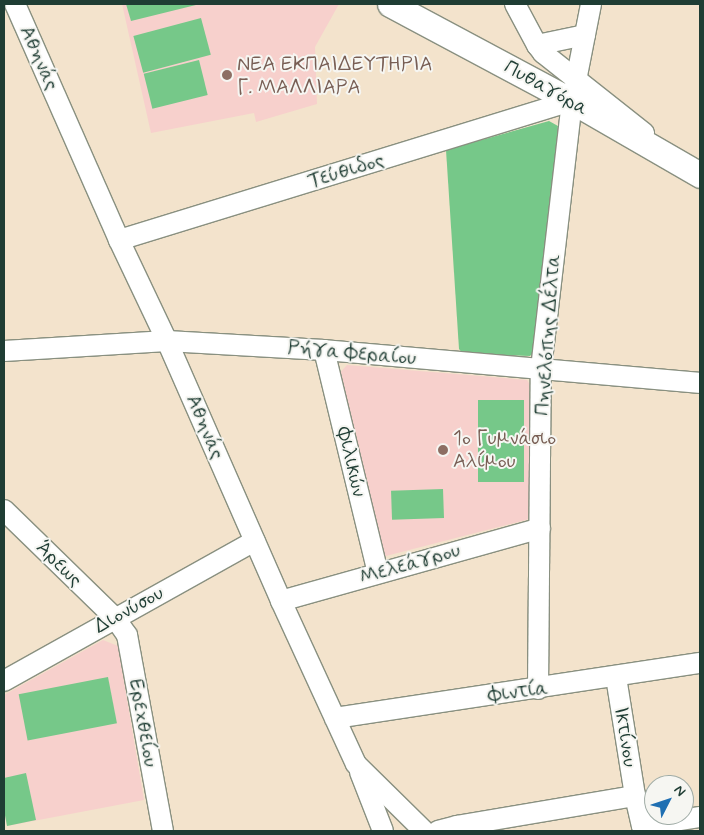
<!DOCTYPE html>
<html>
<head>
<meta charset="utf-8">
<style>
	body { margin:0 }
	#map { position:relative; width:704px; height:835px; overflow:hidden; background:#f3e3cc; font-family:Mynerve,sans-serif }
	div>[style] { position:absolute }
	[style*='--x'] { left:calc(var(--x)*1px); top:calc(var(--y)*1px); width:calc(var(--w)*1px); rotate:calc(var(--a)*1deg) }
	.built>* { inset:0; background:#f7d0cc }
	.green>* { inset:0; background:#76c889; transform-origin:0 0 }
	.roads { filter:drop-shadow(1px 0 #899080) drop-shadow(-1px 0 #899080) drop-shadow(0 1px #899080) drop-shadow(0 -1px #899080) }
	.minor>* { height:20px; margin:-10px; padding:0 10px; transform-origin:10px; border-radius:10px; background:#fff }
	.tertiary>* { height:25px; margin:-12.5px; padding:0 12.5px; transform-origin:12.5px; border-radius:12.5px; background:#fff }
	.dots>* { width:14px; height:14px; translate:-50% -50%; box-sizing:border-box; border:2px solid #f6f6f2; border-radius:50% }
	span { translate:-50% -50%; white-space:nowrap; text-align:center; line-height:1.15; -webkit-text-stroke:4px #f6f6f2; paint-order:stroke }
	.street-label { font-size:20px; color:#1f3d34 }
	.education-label { font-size:20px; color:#785e54 }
	.left { translate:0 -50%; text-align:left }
	.frame { position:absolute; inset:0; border:5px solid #1f3d34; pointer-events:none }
	.north { position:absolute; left:644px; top:775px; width:50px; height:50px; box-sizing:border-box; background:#f6f6f2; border:1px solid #a0aca6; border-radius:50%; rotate:49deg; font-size:14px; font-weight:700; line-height:20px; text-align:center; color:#1f3d34 }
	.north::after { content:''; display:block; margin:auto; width:18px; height:22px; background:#1f6fb2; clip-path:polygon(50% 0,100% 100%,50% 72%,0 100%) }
</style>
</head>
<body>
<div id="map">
	<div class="built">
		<i style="clip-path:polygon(122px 4px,339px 4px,315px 47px,317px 104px,256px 122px,254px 113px,151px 133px)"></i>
		<i style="clip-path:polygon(347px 365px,527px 380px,529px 383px,531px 517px,526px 520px,382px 557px,338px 375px)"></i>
		<i style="clip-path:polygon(103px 640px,118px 646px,144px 800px,7px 826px,4px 810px,4px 695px)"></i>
	</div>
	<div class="green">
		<i style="clip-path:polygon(126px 4px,200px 4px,131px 21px)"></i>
		<i style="left:201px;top:18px;width:38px;height:70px;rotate:75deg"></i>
		<i style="left:199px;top:60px;width:36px;height:57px;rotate:76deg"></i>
		<i style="clip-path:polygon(549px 121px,558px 126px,535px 351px,530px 356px,463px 354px,459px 349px,446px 150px)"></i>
		<i style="left:478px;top:400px;width:46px;height:82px"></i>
		<i style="left:443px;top:489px;width:29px;height:52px;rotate:88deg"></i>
		<i style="left:108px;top:677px;width:47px;height:91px;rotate:79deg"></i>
		<i style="clip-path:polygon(26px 773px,36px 820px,7px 826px,4px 810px,4px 778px)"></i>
	</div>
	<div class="roads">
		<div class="minor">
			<i style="--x:15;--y:4;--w:258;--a:66.2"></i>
			<i style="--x:119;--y:240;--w:112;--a:64.6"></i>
			<i style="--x:167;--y:341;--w:284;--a:66.3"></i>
			<i style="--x:281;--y:601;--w:179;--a:65.3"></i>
			<i style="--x:356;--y:764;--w:95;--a:44.6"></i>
			<i style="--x:515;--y:4;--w:47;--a:61.8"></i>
			<i style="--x:537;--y:45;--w:10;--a:53"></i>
			<i style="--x:543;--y:53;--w:129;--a:38.4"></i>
			<i style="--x:537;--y:45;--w:49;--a:-11.8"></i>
			<i style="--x:119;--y:240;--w:474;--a:-17.1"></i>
			<i style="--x:324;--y:350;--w:229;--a:76.4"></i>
			<i style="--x:4;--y:351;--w:163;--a:-3.5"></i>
			<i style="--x:167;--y:341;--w:157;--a:3.3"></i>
			<i style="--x:324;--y:350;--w:377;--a:5"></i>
			<i style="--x:4;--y:510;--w:155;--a:44.2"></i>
			<i style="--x:115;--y:618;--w:21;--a:55"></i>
			<i style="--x:127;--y:635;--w:199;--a:79.6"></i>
			<i style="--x:281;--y:601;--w:269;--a:-15.7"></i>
			<i style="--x:616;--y:677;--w:121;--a:80.9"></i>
			<i style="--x:635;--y:796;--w:31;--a:77"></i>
			<i style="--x:642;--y:826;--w:59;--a:-8.8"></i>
			<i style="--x:4;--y:681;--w:287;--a:-29.2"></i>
			<i style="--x:538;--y:689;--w:320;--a:-89.5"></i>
			<i style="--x:541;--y:369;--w:270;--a:-83.4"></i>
			<i style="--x:572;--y:101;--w:99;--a:-78.9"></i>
			<i style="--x:335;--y:718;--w:369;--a:-8.6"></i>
			<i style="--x:360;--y:772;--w:63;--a:68.7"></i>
			<i style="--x:438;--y:831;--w:20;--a:-15"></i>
			<i style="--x:457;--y:826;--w:181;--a:-9.6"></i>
		</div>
		<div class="tertiary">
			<i style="--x:390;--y:4;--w:206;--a:28.1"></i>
			<i style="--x:572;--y:101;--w:148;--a:30"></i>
		</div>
	</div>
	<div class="dots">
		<i style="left:227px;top:75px;background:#8d6e63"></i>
		<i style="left:443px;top:450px;background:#8d6e63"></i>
	</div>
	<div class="street-label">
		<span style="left:39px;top:58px;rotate:66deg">Αθηνάς</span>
		<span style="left:546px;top:88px;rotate:29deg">Πυθαγόρα</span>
		<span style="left:346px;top:171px;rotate:-17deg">Τεύθιδος</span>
		<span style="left:548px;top:335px;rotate:-86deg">Πηνελόπης Δέλτα</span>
		<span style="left:352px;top:353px;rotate:5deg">Ρήγα Φεραίου</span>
		<span style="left:205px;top:427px;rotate:67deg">Αθηνάς</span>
		<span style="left:351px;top:462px;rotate:77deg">Φιλικών</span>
		<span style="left:59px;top:564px;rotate:45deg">Άρεως</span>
		<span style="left:410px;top:564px;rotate:-16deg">Μελεάγρου</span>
		<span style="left:129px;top:610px;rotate:-29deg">Διονύσου</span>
		<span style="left:518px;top:692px;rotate:-8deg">Φιντία</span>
		<span style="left:143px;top:723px;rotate:80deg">Ερεχθείου</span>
		<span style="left:625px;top:737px;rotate:81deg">Ικτίνου</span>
	</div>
	<div class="education-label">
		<span class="left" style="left:237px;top:76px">ΝΕΑ ΕΚΠΑΙΔΕΥΤΗΡΙΑ<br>Γ. ΜΑΛΛΙΑΡΑ</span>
		<span class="left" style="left:453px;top:450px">1ο Γυμνάσιο<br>Αλίμου</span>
	</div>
	<div class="frame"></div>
	<div class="north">N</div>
</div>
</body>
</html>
